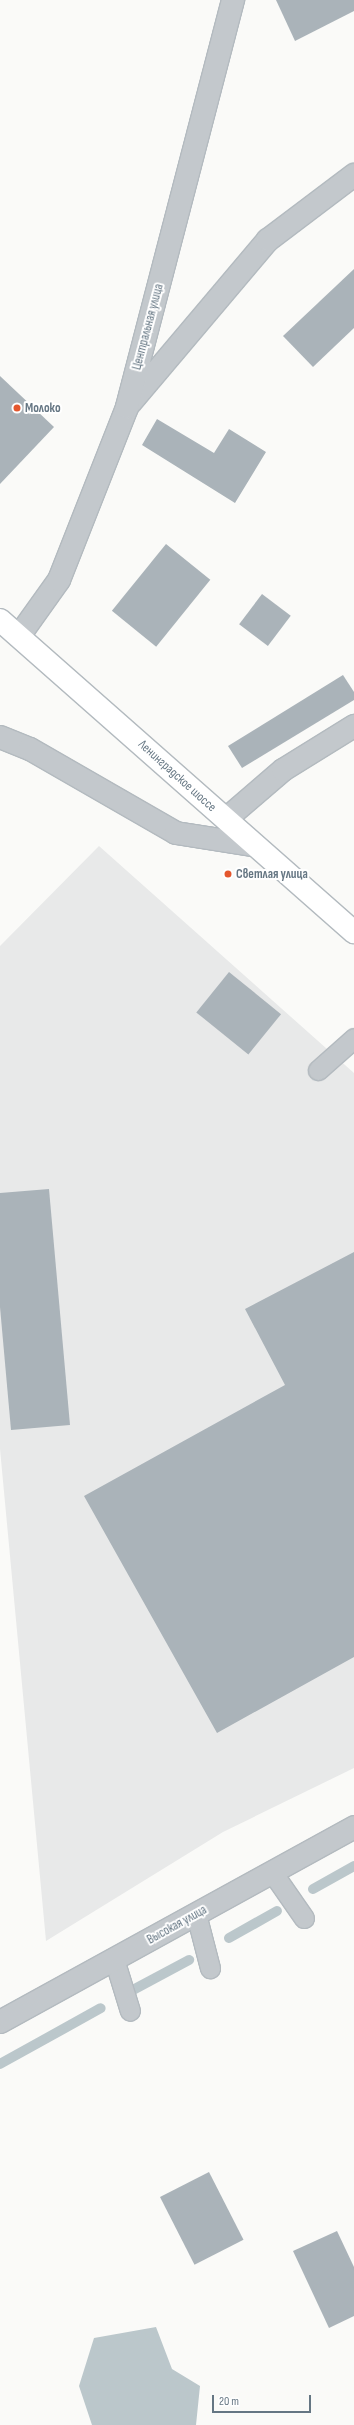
<!DOCTYPE html>
<html>
<head>
<meta charset="utf-8">
<style>
	body { margin:0 }
	#map { position:relative; width:354px; height:2425px; overflow:hidden; background:#fafaf8; font-family:"Sofia Sans Condensed",sans-serif }
	div>[style] { position:absolute }
	[style*='--x'] { left:calc(var(--x)*1px); top:calc(var(--y)*1px); width:calc(var(--w)*1px); rotate:calc(var(--a)*1deg) }
	.built>* { inset:0; background:#e8e9e9 }
	.water>* { inset:0; background:#bbc7cb }
	.stream>* { height:10px; margin:-5px; padding:0 5px; transform-origin:5px; border-radius:5px; background:#bbc7cb }
	.building>* { inset:0; background:#aab3b9; transform-origin:0 0 }
	.roads { filter:drop-shadow(1px 0 #b3babf) drop-shadow(-1px 0 #b3babf) drop-shadow(0 1px #b3babf) drop-shadow(0 -1px #b3babf) }
	.service>* { height:19px; margin:-9.5px; padding:0 9.5px; transform-origin:9.5px; border-radius:9.5px; background:#c3c8cc }
	.minor>* { height:22px; margin:-11px; padding:0 11px; transform-origin:11px; border-radius:11px; background:#c3c8cc }
	.tertiary>* { height:22px; margin:-11px; padding:0 11px; transform-origin:11px; border-radius:11px; background:#c3c8cc }
	.secondary>* { height:22px; margin:-11px; padding:0 11px; transform-origin:11px; border-radius:11px; background:#fff }
	.dots>* { width:11px; height:11px; translate:-50% -50%; box-sizing:border-box; border:2px solid #fff; border-radius:50% }
	span { translate:-50% -50%; white-space:nowrap; text-align:center; line-height:1.15; -webkit-text-stroke:4px #fff; paint-order:stroke }
	.street-label { font-size:13px; color:#657683 }
	.poi-label { font-size:13px; color:#657683; font-weight:700 }
	.left { translate:0 -50%; text-align:left }
	.scale { position:absolute; left:212px; top:2395px; width:99px; height:18px; box-sizing:border-box; border:2px solid #657683; border-top:0; padding-left:5px; font-size:12px; line-height:14px; white-space:nowrap; color:#657683; -webkit-text-stroke:3px #fff; paint-order:stroke }
</style>
</head>
<body>
<div id="map">
	<div class="built">
		<i style="clip-path:polygon(99px 846px,354px 1073px,354px 1768px,223px 1832px,46px 1941px,0 1449px,0 946px)"></i>
	</div>
	<div class="water">
		<i style="clip-path:polygon(156px 2327px,172px 2369px,200px 2386px,196px 2425px,92px 2425px,79px 2386px,94px 2338px)"></i>
	</div>
	<div class="stream">
		<i style="--x:313;--y:1889;--w:47;--a:-29.3"></i>
		<i style="--x:229;--y:1938;--w:55;--a:-29.4"></i>
		<i style="--x:131;--y:1991;--w:66;--a:-28.1"></i>
		<i style="--x:0;--y:2064;--w:115;--a:-29"></i>
	</div>
	<div class="building">
		<i style="clip-path:polygon(276px 0,354px 0,354px 11px,295px 41px)"></i>
		<i style="clip-path:polygon(354px 269px,354px 328px,313px 367px,283px 336px)"></i>
		<i style="clip-path:polygon(0 376px,54px 427px,0 484px)"></i>
		<i style="clip-path:polygon(157px 419px,214px 453px,229px 429px,266px 452px,235px 503px,142px 445px)"></i>
		<i style="left:166px;top:544px;width:57px;height:86px;rotate:39deg"></i>
		<i style="left:262px;top:594px;width:36px;height:38px;rotate:37deg"></i>
		<i style="clip-path:polygon(343px 675px,354px 692px,354px 700px,242px 768px,228px 746px)"></i>
		<i style="left:229px;top:972px;width:67px;height:52px;rotate:39deg"></i>
		<i style="clip-path:polygon(49px 1189px,70px 1425px,11px 1430px,0 1307px,0 1193px)"></i>
		<i style="clip-path:polygon(354px 1252px,354px 1657px,217px 1733px,84px 1496px,285px 1385px,245px 1309px)"></i>
		<i style="left:209px;top:2172px;width:76px;height:55px;rotate:63deg"></i>
		<i style="clip-path:polygon(337px 2231px,354px 2267px,354px 2316px,329px 2328px,293px 2251px)"></i>
	</div>
	<div class="roads">
		<div class="service">
			<i style="--x:318;--y:1070;--w:48;--a:-41.6"></i>
			<i style="--x:272;--y:1872;--w:56;--a:55.2"></i>
			<i style="--x:196;--y:1914;--w:56;--a:75.5"></i>
			<i style="--x:114;--y:1959;--w:54;--a:72.9"></i>
		</div>
		<div class="minor">
			<i style="--x:131;--y:402;--w:212;--a:-49.8"></i>
			<i style="--x:268;--y:240;--w:108;--a:-37.1"></i>
			<i style="--x:19;--y:636;--w:69;--a:-54.5"></i>
			<i style="--x:59;--y:580;--w:186;--a:-68.5"></i>
			<i style="--x:127;--y:407;--w:421;--a:-75.4"></i>
			<i style="--x:0;--y:737;--w:32;--a:22"></i>
			<i style="--x:30;--y:749;--w:168;--a:29.9"></i>
			<i style="--x:176;--y:833;--w:78;--a:8.9"></i>
			<i style="--x:226;--y:819;--w:75;--a:-40.7"></i>
			<i style="--x:283;--y:770;--w:84;--a:-31.8"></i>
		</div>
		<div class="tertiary">
			<i style="--x:0;--y:2022;--w:404;--a:-28.8"></i>
		</div>
		<div class="secondary">
			<i style="--x:0;--y:620;--w:472;--a:41.4"></i>
		</div>
	</div>
	<div class="dots">
		<i style="left:17px;top:408px;background:#e4572e"></i>
		<i style="left:228px;top:874px;background:#e4572e"></i>
	</div>
	<div class="street-label">
		<span style="left:148px;top:327px;rotate:-75deg">Центральная улица</span>
		<span style="left:177px;top:776px;rotate:42deg">Ленинградское шоссе</span>
		<span style="left:177px;top:1925px;rotate:-29deg">Высокая улица</span>
	</div>
	<div class="poi-label">
		<span class="left" style="left:25px;top:408px">Молоко</span>
		<span class="left" style="left:236px;top:874px">Светлая улица</span>
	</div>
	<div class="scale">20 m</div>
</div>
</body>
</html>
